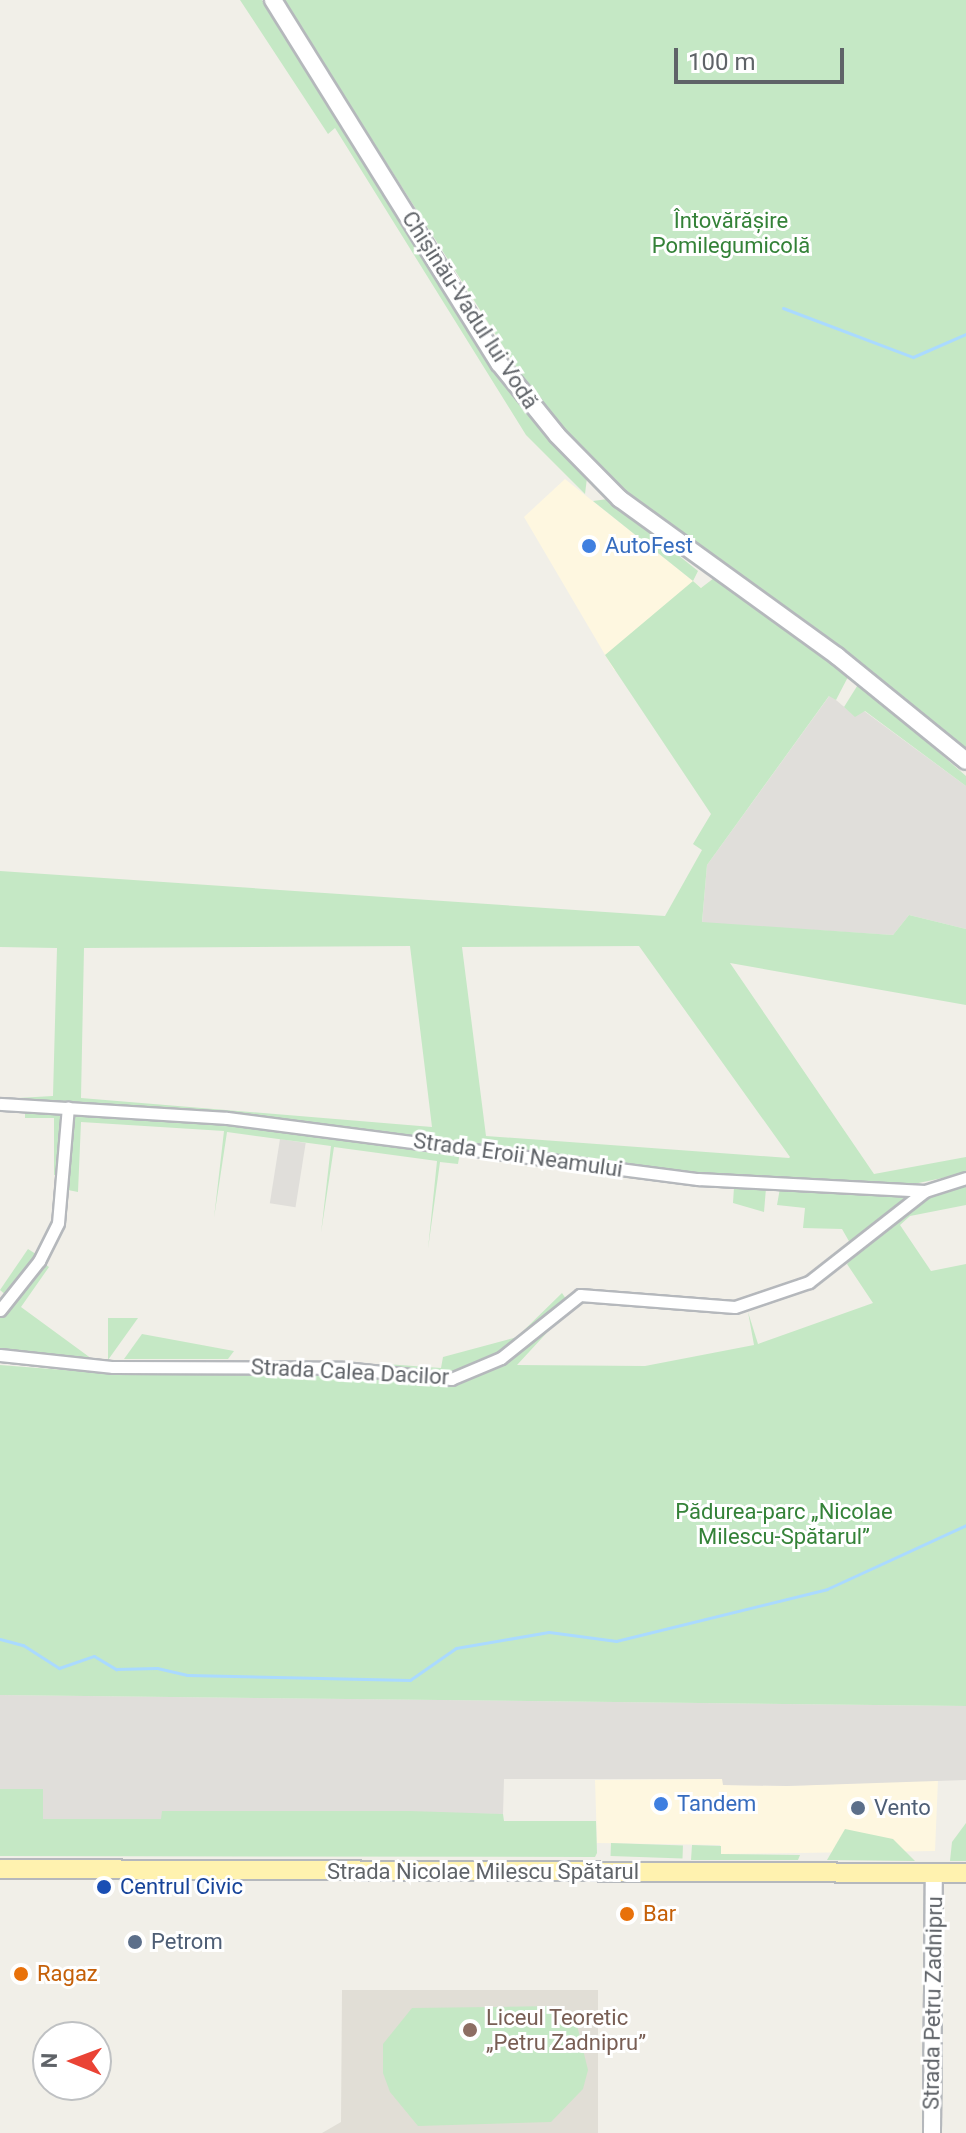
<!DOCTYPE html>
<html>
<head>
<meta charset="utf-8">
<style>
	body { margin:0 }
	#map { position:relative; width:966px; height:2133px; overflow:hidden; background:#f1efe8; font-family:Roboto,sans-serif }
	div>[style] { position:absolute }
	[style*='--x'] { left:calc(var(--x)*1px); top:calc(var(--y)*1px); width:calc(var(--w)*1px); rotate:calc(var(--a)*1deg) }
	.commercial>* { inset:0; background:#fef7e0 }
	.industrial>* { inset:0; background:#e0deda; transform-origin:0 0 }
	.education>* { inset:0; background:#e1ded6 }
	.green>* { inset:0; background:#c5e8c5; transform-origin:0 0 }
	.stream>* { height:3px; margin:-1.5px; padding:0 1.5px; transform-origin:1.5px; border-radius:1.5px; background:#aadaff }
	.roads { filter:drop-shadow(2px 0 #b5b8bc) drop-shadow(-2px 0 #b5b8bc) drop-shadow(0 2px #b5b8bc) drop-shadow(0 -2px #b5b8bc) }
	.street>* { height:11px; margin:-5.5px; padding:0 5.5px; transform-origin:5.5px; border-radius:5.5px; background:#fff }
	.secondary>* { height:16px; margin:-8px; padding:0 8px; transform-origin:8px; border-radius:8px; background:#fff }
	.primary>* { height:18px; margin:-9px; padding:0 9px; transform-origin:9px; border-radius:9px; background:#fff2af }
	.dots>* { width:22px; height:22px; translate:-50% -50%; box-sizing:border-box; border:4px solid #fff; border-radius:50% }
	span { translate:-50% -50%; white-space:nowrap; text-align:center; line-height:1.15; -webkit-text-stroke:6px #fff; paint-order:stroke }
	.park-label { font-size:22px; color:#348238 }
	.street-label { font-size:22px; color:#5f6368 }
	.shop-label { font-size:22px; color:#366cbe }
	.left { translate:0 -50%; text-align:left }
	.service-label { font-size:22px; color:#4e5e75 }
	.transit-label { font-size:22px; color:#164399 }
	.food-label { font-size:22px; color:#c56008 }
	.education-label { font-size:22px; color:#785e54 }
	.north { position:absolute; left:32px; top:2021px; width:80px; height:80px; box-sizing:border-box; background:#fff; border:2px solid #bfc1c3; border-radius:50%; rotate:271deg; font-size:22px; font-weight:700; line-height:32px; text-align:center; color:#5f6368 }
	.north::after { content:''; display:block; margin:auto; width:28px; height:36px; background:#ea4335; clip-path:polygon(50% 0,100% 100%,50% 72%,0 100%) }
	.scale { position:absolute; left:674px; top:48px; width:170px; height:36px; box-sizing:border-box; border:4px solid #5f6368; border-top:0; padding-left:10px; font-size:24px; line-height:28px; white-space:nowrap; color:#5f6368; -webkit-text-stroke:6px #fff; paint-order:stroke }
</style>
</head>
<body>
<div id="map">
	<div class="commercial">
		<i style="clip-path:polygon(565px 479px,698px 585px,805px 672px,614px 670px,524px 517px)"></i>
		<i style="clip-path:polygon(723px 1779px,723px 1785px,787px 1786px,938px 1780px,935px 1851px,721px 1854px,720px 1845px,597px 1843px,595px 1780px)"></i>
	</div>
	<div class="industrial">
		<i style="clip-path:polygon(830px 695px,855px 716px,864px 711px,966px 786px,966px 929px,909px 915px,893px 935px,702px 923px,707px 865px)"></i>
		<i style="left:280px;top:1139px;width:26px;height:65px;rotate:9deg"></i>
		<i style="clip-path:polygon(0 1695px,966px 1706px,966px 1780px,787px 1786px,723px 1785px,722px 1779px,504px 1779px,503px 1814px,162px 1811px,162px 1819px,42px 1819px,42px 1789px,0 1789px)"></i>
	</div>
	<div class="education">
		<i style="clip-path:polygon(342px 1990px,598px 1990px,598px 2133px,322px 2133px,341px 2122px)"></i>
	</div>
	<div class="green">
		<i style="clip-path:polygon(240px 0,262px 0,493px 368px,587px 478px,585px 494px,526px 435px,335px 128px,328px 134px)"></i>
		<i style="clip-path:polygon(283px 0,966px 0,966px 753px,838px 645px,624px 490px,538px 401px)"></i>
		<i style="clip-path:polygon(evenodd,608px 499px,698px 571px,693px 581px,701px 588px,714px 578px,849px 675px,836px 700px,829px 696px,707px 865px,702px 922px,893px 935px,909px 915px,966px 929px,966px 1005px,730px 963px,874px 1174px,966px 1157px,966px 1173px,909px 1185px,645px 1170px,264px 1116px,0 1099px,53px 1096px,57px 948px,0 947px,0 871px,665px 916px,702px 850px,693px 844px,711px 814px,605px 655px,693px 581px,593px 501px,608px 499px,410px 946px,432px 1127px,81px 1098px,84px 948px,410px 946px,608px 499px,639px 946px,790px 1157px,789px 1158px,486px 1136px,462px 947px,639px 946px)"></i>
		<i style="clip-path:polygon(859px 683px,966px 776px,966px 786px,865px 711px,855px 717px,844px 707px)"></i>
		<i style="clip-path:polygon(25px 1110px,64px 1111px,61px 1175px,54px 1175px,54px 1118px,25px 1118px)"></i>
		<i style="clip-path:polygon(74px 1112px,198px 1119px,460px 1152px,458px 1164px,440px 1162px,428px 1249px,437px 1161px,334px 1147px,321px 1233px,331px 1146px,227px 1132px,214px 1218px,224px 1131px,81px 1122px,78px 1192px,68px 1190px)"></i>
		<i style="clip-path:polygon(966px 1183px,966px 1205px,910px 1216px,900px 1225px,931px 1271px,966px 1264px,966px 1706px,0 1695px,0 1365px,115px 1374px,378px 1374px,462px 1381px,520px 1349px,566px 1312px,517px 1365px,645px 1366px,754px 1345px,748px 1312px,758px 1344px,873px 1303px,847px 1264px,873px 1235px,929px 1194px)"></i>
		<i style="clip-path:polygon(734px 1187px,766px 1188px,764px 1212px,733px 1203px)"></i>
		<i style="clip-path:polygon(780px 1188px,911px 1194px,850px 1243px,842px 1229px,803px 1228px,805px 1208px,777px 1205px)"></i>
		<i style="clip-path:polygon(28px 1249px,39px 1256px,7px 1296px,0 1290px)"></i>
		<i style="clip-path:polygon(42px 1262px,49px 1267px,21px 1307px,92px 1359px,0 1350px,0 1315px)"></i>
		<i style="clip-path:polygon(562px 1293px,566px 1299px,503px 1351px,450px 1375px,386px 1368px,386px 1364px,441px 1368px,443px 1357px,517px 1337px)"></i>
		<i style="clip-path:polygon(108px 1318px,138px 1318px,108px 1360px)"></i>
		<i style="clip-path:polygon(142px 1334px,207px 1346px,234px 1351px,228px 1359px,124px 1359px)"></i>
		<i style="clip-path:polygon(0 1789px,43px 1789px,43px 1819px,161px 1819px,162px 1811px,410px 1811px,503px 1814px,504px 1821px,596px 1821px,597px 1853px,595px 1857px,0 1856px)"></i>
		<i style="clip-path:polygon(966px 1823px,966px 1861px,950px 1861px,952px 1842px)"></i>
		<i style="clip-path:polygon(845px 1829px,893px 1839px,915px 1861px,827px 1860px)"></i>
		<i style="left:611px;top:1843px;width:72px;height:13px;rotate:2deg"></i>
		<i style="clip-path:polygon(692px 1845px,721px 1846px,721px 1854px,800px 1855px,798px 1860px,691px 1860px)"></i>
		<i style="clip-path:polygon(555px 2006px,576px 2021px,588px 2070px,583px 2089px,551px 2122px,418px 2126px,390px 2092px,383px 2073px,383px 2044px,412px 2008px)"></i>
	</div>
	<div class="stream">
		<i style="--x:783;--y:308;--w:139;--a:20.7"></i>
		<i style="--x:913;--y:357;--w:58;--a:-23.5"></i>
		<i style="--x:0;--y:1639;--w:24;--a:15"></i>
		<i style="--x:23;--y:1645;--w:43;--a:32.6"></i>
		<i style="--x:59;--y:1668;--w:37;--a:-19"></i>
		<i style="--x:94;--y:1656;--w:26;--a:31"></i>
		<i style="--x:116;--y:1669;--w:41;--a:-1.4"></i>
		<i style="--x:157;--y:1668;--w:31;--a:13"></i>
		<i style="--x:187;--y:1675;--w:223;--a:1.3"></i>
		<i style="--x:410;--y:1680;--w:56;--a:-34.8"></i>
		<i style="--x:456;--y:1648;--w:94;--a:-9.8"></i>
		<i style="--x:549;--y:1632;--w:68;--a:7.7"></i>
		<i style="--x:616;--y:1641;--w:217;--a:-13.8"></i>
		<i style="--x:827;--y:1589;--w:153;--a:-24.7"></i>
	</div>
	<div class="roads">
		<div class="street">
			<i style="--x:0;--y:1104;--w:227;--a:3.5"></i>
			<i style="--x:227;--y:1118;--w:475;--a:7.4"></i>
			<i style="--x:698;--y:1179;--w:227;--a:3"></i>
			<i style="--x:925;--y:1191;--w:43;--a:-17.6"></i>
			<i style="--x:0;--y:1310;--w:63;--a:-51.5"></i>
			<i style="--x:39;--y:1261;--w:42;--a:-63.4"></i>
			<i style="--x:58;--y:1223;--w:116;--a:-85.1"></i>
			<i style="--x:0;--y:1355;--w:114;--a:6.1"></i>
			<i style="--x:113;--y:1367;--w:231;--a:0.2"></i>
			<i style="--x:344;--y:1368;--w:108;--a:5.9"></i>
			<i style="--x:451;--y:1379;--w:54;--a:-22.8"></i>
			<i style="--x:501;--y:1358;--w:101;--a:-38.6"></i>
			<i style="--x:580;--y:1295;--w:155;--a:4.4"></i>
			<i style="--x:735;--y:1307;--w:78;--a:-18.7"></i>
			<i style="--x:809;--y:1282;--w:147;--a:-38.1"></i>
		</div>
		<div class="secondary">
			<i style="--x:273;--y:0;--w:428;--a:58.1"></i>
			<i style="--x:499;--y:363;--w:92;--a:51.1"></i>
			<i style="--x:557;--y:435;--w:90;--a:45.5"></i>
			<i style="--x:620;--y:499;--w:268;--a:35.9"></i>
			<i style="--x:837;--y:656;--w:166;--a:39.1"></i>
			<i style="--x:932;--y:2133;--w:260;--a:-89.6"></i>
		</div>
		<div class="primary">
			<i style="--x:0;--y:1869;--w:966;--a:0.24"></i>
		</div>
	</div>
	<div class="dots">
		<i style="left:589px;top:546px;background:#3f7fe0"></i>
		<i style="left:661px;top:1804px;background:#3f7fe0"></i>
		<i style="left:858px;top:1808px;background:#5c6f8a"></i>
		<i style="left:104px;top:1887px;background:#1a4fb4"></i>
		<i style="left:627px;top:1914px;background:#e8710a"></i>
		<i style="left:135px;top:1942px;background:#5c6f8a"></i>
		<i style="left:21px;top:1974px;background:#e8710a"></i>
		<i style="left:470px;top:2030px;background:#8d6e63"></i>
	</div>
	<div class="park-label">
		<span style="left:731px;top:233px">Întovărășire<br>Pomilegumicolă</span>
		<span style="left:784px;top:1524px">Pădurea-parc „Nicolae<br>Milescu-Spătarul”</span>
	</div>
	<div class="street-label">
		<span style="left:470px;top:310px;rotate:57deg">Chișinău-Vadul lui Vodă</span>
		<span style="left:518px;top:1155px;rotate:8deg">Strada Eroii Neamului</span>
		<span style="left:350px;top:1372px;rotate:3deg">Strada Calea Dacilor</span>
		<span style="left:483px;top:1872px">Strada Nicolae Milescu Spătarul</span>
		<span style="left:933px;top:2003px;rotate:-89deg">Strada Petru Zadnipru</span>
	</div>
	<div class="shop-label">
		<span class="left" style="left:605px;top:546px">AutoFest</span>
		<span class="left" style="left:677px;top:1804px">Tandem</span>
	</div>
	<div class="service-label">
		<span class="left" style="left:874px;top:1808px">Vento</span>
		<span class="left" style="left:151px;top:1942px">Petrom</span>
	</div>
	<div class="transit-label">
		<span class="left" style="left:120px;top:1887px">Centrul Civic</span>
	</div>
	<div class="food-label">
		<span class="left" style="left:643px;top:1914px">Bar</span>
		<span class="left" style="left:37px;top:1974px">Ragaz</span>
	</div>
	<div class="education-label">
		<span class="left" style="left:486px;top:2030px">Liceul Teoretic<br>„Petru Zadnipru”</span>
	</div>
	<div class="north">N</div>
	<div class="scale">100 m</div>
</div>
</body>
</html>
